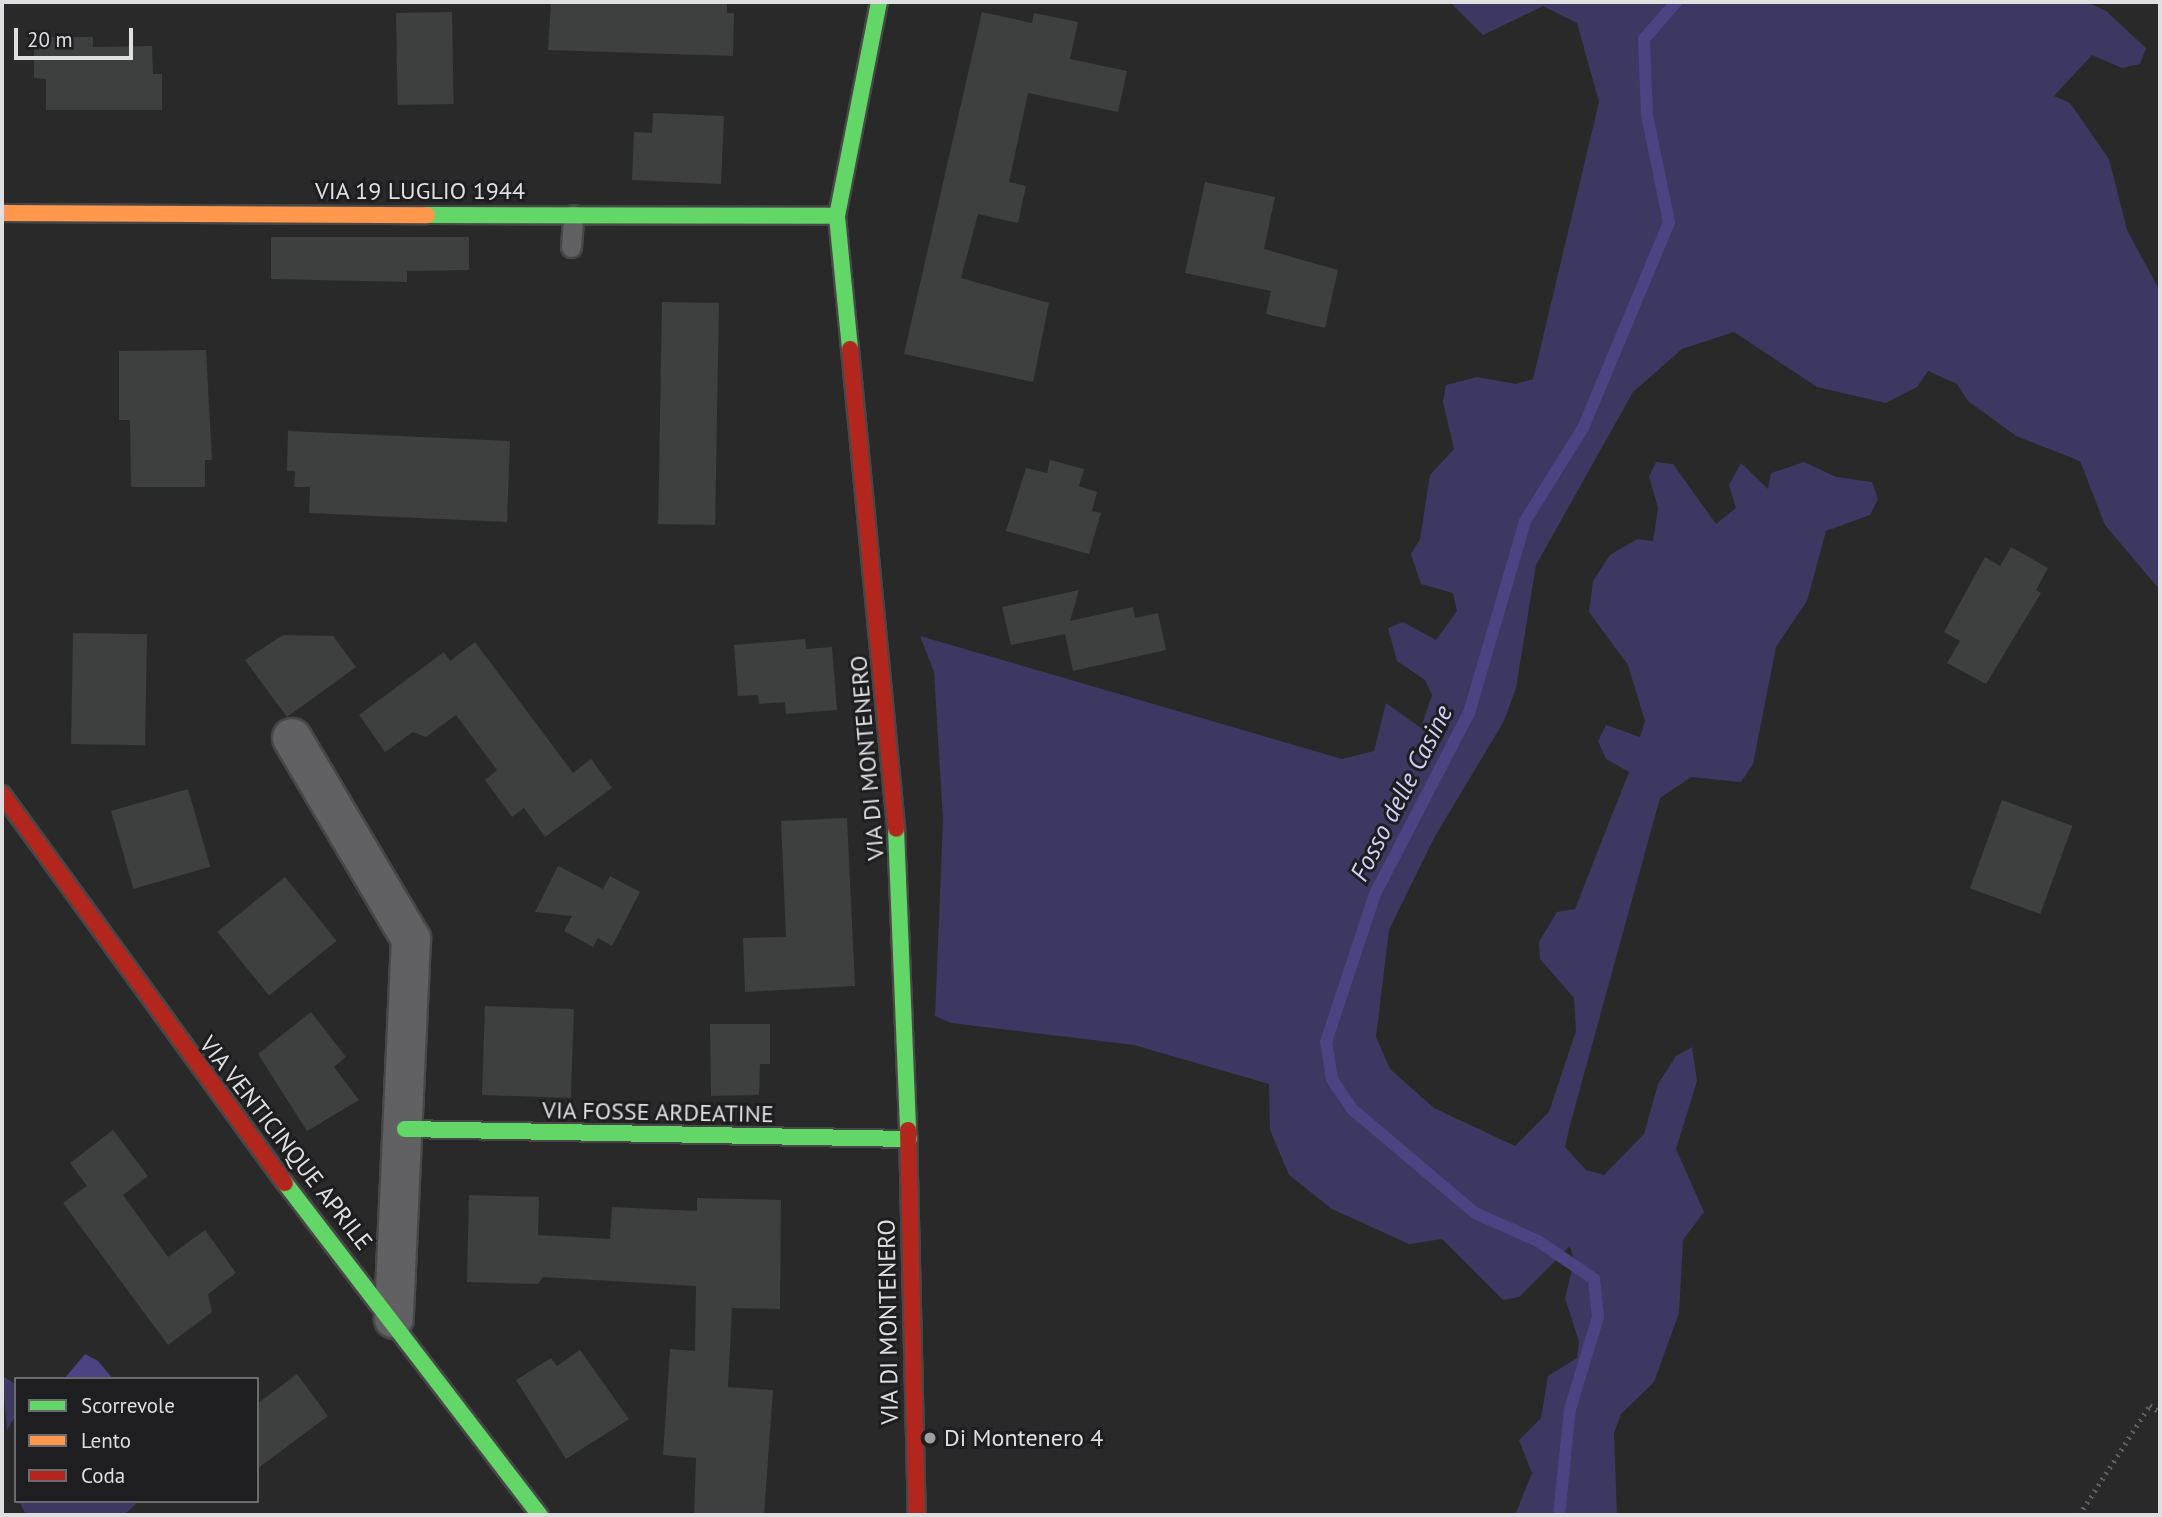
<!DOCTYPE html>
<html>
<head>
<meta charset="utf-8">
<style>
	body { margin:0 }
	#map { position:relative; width:2162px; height:1517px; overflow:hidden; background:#292929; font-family:"PT Sans",sans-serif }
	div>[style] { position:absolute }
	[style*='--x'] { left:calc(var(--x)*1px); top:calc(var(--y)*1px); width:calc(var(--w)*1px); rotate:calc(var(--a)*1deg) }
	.green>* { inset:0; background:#3c3861 }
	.water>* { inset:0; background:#4c4383 }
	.stream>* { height:12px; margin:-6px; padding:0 6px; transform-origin:6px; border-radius:6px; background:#4c4383 }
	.building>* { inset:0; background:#3e3f3f; transform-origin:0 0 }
	.path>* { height:4.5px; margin-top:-2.25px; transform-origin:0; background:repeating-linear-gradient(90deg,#5f5f60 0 2px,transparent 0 7px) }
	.roads { filter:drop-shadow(2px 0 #474747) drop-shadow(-2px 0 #474747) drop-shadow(0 2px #474747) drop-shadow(0 -2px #474747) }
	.lane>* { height:19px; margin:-9.5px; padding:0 9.5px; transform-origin:9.5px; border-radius:9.5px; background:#616163 }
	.street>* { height:38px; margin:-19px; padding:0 19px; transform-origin:19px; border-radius:19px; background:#616163 }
	.fast>* { height:16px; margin:-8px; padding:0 8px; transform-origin:8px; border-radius:8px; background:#63d668 }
	.slow>* { height:16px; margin:-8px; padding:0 8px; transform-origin:8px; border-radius:8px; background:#ff974d }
	.jam>* { height:16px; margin:-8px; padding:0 8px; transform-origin:8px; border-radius:8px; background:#b3261e }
	.dots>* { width:19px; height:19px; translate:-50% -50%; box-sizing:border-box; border:4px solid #1e1e21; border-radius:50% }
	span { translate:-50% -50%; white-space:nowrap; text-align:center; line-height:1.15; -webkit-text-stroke:6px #1e1e21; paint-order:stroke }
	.street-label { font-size:24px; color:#dfdfe1 }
	.poi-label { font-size:24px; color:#dfdfe1 }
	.left { translate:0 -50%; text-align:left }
	.water-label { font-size:26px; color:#d1cff9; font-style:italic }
	.frame { position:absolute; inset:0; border:4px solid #dfdfe1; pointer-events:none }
	.legend { position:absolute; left:14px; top:1377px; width:245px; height:126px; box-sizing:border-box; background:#1e1e21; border:2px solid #6b6b6e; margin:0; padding:9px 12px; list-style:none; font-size:21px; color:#dfdfe1 }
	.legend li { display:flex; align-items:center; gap:14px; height:35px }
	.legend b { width:35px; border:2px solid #6b6b6e }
	.scale { position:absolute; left:14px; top:28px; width:119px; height:32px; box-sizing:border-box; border:4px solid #dfdfe1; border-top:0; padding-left:9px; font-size:21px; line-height:24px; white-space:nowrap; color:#dfdfe1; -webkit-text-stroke:5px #1e1e21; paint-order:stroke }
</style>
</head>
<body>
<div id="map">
	<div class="green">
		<i style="clip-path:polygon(1450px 2px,2087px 2px,2106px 11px,2146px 48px,2140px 64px,2122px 68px,2092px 55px,2054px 96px,2070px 103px,2109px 159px,2127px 230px,2160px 291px,2160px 590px,2105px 525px,2080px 461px,2016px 436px,1968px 401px,1957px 384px,1928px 371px,1917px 387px,1886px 403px,1817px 387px,1734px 332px,1682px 349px,1633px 392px,1536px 565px,1516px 688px,1504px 721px,1434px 838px,1389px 930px,1376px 1037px,1390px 1069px,1434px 1108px,1515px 1146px,1549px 1112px,1576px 1031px,1574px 998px,1540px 959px,1539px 942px,1557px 912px,1575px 909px,1629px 772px,1606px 759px,1598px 741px,1606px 725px,1640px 737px,1645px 721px,1628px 665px,1589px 612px,1593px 581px,1610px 555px,1637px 539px,1653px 541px,1658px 508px,1649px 476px,1656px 462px,1673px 464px,1716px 524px,1736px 508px,1729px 485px,1741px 463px,1768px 489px,1771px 473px,1804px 462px,1836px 477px,1872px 482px,1878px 499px,1870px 515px,1826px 531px,1807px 601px,1776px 647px,1753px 764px,1741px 782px,1691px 777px,1660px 798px,1570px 1125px,1565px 1147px,1586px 1170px,1604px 1175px,1644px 1134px,1658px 1084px,1676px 1056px,1692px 1047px,1697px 1081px,1676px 1149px,1704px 1212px,1683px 1240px,1679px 1313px,1654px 1382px,1621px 1414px,1614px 1433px,1617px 1515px,1515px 1515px,1532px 1473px,1519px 1440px,1541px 1418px,1548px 1376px,1577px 1358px,1579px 1342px,1565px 1298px,1574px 1262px,1570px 1246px,1519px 1297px,1503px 1300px,1442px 1239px,1409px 1244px,1332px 1209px,1289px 1175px,1270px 1130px,1269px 1084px,1134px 1045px,951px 1023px,935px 1016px,943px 820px,934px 672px,920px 636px,1342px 759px,1374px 751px,1386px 703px,1421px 728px,1432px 695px,1425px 680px,1397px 661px,1388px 628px,1403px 622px,1436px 640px,1457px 611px,1453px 593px,1421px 584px,1411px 554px,1420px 539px,1430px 475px,1454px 449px,1443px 402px,1446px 385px,1477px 377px,1516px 384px,1533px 379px,1599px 102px,1577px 23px,1543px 6px,1483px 35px)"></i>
		<i style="clip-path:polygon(2px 1375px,16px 1385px,16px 1415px,7px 1430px)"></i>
		<i style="clip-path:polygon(19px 1501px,139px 1501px,125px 1514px,26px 1515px)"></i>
	</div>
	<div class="water">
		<i style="clip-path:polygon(85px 1354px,98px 1361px,113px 1379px,64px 1379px)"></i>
	</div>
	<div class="stream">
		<i style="--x:1559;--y:1515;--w:107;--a:-84.1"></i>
		<i style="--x:1570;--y:1409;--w:96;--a:-73.1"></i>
		<i style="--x:1598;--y:1317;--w:38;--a:-96"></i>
		<i style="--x:1594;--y:1279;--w:68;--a:-145.8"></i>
		<i style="--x:1538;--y:1241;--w:69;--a:-156"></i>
		<i style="--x:1475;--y:1213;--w:161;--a:-139.8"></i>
		<i style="--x:1352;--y:1109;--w:36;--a:-124"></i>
		<i style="--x:1332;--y:1079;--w:37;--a:-99"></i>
		<i style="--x:1326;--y:1042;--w:156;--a:-71.7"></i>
		<i style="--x:1375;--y:894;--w:204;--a:-62.6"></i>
		<i style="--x:1469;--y:713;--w:200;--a:-73.7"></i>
		<i style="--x:1525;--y:521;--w:110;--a:-58.1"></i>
		<i style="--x:1583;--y:428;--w:223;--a:-67.3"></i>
		<i style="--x:1669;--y:222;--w:109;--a:-101.6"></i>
		<i style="--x:1647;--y:115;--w:76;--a:-92.3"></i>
		<i style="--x:1644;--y:39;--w:49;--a:-49.1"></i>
	</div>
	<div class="building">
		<i style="clip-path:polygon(551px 2px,727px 2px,727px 13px,734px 13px,733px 56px,548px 50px)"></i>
		<i style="left:452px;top:12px;width:92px;height:56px;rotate:89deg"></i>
		<i style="clip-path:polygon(982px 12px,1032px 23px,1034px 13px,1078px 22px,1070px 59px,1127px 71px,1118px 112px,1028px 93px,1009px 182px,1026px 186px,1018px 223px,978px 214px,961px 278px,1049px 303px,1033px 382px,904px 354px)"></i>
		<i style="clip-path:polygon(34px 37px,93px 37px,93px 47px,152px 46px,153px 74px,162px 74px,162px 110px,46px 110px,46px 79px,34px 78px)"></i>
		<i style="clip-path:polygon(653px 113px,724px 116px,721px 184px,632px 180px,634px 132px,652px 133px)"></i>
		<i style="clip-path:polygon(1205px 182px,1275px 197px,1264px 249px,1338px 270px,1325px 328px,1266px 314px,1271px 291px,1185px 273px)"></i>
		<i style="clip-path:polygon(271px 237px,469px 237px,469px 270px,407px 271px,407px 282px,271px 279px)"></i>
		<i style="left:662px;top:302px;width:57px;height:222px;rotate:1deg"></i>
		<i style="clip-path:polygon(206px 350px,212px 460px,205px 460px,205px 487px,131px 487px,130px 420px,119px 420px,119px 351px)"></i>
		<i style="clip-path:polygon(288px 431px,510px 441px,507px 522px,309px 513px,310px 487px,294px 487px,295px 471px,287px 471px)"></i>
		<i style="clip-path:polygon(1050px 460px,1084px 469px,1079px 486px,1097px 492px,1092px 511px,1101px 513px,1089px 554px,1006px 531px,1026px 468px,1047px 473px)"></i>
		<i style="clip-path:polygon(2011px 547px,2048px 568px,2036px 590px,2041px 593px,1986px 684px,1947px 663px,1960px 641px,1944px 632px,1985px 557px,2000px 566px)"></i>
		<i style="clip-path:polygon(1079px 590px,1070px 621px,1133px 607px,1135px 618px,1158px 613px,1166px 650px,1073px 671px,1065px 634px,1011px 645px,1002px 607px)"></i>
		<i style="left:73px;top:633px;width:74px;height:111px;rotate:1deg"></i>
		<i style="clip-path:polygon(283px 635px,333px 636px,356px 667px,287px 717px,245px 660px)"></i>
		<i style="clip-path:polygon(805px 639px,806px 649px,832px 647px,837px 710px,786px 714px,785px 702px,759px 704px,758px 695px,738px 696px,734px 645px)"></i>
		<i style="clip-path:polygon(475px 642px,573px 773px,591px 759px,612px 788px,545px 837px,524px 808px,512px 817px,485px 780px,497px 770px,456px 715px,426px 737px,413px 732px,385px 752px,359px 715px,444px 652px,450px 661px)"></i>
		<i style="left:188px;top:789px;width:81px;height:80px;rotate:74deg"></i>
		<i style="left:2002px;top:800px;width:75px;height:94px;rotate:20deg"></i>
		<i style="clip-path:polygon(847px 818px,855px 986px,745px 992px,743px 938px,786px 937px,781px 821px)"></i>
		<i style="clip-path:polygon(558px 866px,603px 889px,610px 876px,640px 892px,612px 946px,598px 938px,593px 947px,564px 931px,572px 916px,535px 912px)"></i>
		<i style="left:285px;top:877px;width:82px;height:87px;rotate:51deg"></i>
		<i style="left:485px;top:1006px;width:89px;height:89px;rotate:2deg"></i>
		<i style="clip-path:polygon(311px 1012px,346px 1057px,334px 1067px,359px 1100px,307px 1131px,258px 1054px)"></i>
		<i style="clip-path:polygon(710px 1024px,770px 1024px,770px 1064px,760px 1064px,759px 1095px,711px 1096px)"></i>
		<i style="clip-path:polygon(113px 1130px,148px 1176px,123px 1195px,168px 1257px,205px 1230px,236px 1273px,208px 1294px,212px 1312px,168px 1345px,63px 1203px,87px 1186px,70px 1163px)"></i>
		<i style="clip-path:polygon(469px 1195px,539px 1197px,538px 1235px,610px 1239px,612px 1207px,697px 1211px,697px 1198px,781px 1200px,780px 1309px,732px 1308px,728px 1387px,773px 1390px,764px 1515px,694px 1515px,696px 1458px,663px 1455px,670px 1349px,695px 1351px,696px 1286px,543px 1277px,538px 1284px,467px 1282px)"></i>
		<i style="clip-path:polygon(580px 1350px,629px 1419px,566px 1459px,516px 1380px,551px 1358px,557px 1366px)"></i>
		<i style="clip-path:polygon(297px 1374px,328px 1416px,257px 1469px,257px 1404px)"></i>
	</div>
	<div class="path">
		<i style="--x:2079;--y:1515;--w:131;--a:-57.2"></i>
		<i style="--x:2150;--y:1405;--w:12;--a:35"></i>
	</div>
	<div class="roads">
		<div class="lane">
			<i style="--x:571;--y:247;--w:32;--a:-86"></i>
		</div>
		<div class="street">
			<i style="--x:292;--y:738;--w:234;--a:59.4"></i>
			<i style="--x:411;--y:939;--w:380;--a:92.6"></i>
		</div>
		<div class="fast">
			<i style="--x:427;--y:215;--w:410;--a:0.1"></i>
			<i style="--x:850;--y:349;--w:134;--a:-95.6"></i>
			<i style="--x:837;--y:216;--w:218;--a:-78.9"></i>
			<i style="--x:896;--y:829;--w:301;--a:87.7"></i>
			<i style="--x:405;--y:1129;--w:504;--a:1.14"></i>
			<i style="--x:285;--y:1183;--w:419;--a:52.5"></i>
		</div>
		<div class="slow">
			<i style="--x:2;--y:213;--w:425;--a:0.3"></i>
		</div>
		<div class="jam">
			<i style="--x:850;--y:349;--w:482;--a:84.5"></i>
			<i style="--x:2;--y:794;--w:481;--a:54"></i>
			<i style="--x:908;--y:1130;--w:385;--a:88.7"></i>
		</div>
	</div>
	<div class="dots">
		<i style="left:930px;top:1438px;background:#9f9fa1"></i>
	</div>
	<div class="street-label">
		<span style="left:420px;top:191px">VIA 19 LUGLIO 1944</span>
		<span style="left:867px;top:758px;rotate:-95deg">VIA DI MONTENERO</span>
		<span style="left:658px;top:1112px;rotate:1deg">VIA FOSSE ARDEATINE</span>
		<span style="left:286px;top:1143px;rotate:52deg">VIA VENTICINQUE APRILE</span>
		<span style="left:888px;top:1322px;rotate:-91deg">VIA DI MONTENERO</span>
	</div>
	<div class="poi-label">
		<span class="left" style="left:944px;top:1438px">Di Montenero 4</span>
	</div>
	<div class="water-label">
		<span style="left:1401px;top:793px;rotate:-63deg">Fosso delle Casine</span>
	</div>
	<div class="frame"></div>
	<ul class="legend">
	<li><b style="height:9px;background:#63d668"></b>Scorrevole</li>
	<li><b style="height:9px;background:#ff974d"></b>Lento</li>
	<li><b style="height:9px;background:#b3261e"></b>Coda</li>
	</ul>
	<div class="scale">20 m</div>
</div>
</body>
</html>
